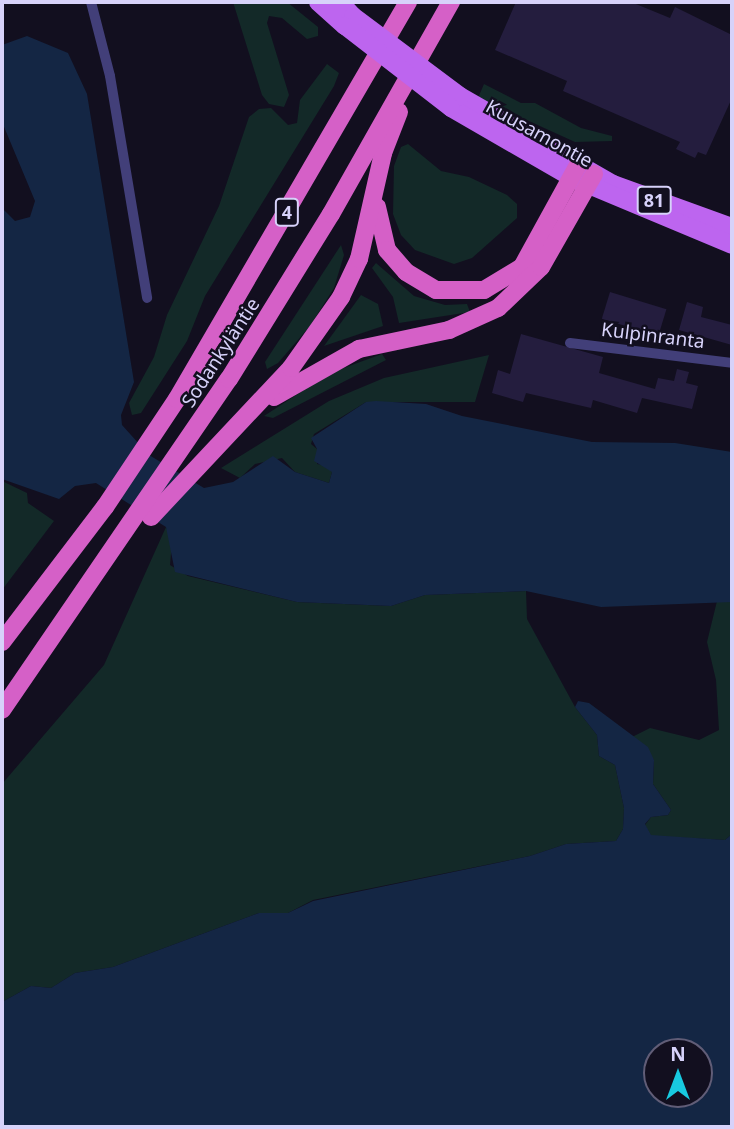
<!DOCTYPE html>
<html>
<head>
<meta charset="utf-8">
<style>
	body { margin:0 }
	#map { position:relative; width:734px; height:1129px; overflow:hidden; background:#120f1f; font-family:"Noto Sans",sans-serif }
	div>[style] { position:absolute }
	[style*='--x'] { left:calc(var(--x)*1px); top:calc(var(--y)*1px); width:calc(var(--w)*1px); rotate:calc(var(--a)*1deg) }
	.green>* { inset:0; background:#132928 }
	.water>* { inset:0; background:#142644 }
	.building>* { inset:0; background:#241d3e; transform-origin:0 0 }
	.minor>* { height:10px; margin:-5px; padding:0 5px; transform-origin:5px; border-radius:5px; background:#423f79 }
	.primary>* { height:18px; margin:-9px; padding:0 9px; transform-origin:9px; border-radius:9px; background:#bd65ef }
	.trunk>* { height:18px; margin:-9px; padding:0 9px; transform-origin:9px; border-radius:9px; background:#d560c7 }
	.primary-bridge>* { height:18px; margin:-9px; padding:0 9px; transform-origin:9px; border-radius:9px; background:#bd65ef }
	span { translate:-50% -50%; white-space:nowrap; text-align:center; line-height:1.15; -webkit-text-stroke:5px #120f1f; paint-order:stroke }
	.shield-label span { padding:2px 5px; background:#120f1f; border:2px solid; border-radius:5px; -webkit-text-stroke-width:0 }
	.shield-label { font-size:18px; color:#d7d2fa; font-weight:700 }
	.street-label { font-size:19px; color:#d7d2fa }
	.frame { position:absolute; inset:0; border:4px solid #d7d2fa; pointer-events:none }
	.north { position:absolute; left:643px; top:1038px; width:70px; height:70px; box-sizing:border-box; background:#120f1f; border:2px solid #615d77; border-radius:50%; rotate:0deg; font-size:19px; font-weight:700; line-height:28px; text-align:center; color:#d7d2fa }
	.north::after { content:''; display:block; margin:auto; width:24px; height:32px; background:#18cae0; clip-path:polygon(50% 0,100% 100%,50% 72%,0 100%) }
</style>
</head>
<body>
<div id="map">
	<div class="green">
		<i style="clip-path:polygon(233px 2px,287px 2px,318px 27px,318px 36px,307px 39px,282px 18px,269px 16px,267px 23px,289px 95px,284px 107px,269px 104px,262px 95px)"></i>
		<i style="clip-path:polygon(327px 64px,339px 73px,334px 86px,205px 296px,187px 341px,141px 413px,132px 415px,129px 403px,154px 357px,167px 315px,219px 206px,249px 117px,259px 109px,271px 108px,288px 125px,297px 123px,300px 100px)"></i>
		<i style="clip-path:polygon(484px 84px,521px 103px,535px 103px,581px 128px,612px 136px,612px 141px,575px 142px,478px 98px)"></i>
		<i style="clip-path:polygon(408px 144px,441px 171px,469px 177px,507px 195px,517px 204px,517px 218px,472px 258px,454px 264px,415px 250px,401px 235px,393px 214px,394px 166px,401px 147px)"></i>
		<i style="clip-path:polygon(341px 245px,344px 255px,334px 288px,310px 326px,278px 363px,267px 369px,265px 362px)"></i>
		<i style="clip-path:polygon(376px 263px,414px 296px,445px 305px,467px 304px,470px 312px,399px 323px,393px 297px,372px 268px)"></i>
		<i style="clip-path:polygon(361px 295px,378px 304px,383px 326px,324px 346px)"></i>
		<i style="clip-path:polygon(382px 354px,386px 360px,273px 418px,264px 416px,330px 373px)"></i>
		<i style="clip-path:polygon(489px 355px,475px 402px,366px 402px,314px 434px,311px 444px,317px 449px,317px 464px,329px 466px,332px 472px,329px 483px,295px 472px,282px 458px,255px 464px,240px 478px,221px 468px,329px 401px,384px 378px)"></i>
		<i style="clip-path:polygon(2px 481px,27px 493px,28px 503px,54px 521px,2px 590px)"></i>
		<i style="clip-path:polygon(166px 527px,172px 542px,170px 565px,188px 576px,297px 602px,391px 606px,425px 595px,526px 591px,527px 619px,575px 707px,597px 735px,599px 756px,615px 765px,624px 808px,623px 829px,616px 841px,566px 844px,530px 856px,313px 900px,288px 913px,259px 913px,113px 967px,75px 973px,51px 988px,31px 986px,2px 1002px,2px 784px,104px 665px)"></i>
		<i style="clip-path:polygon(717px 601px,732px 602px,732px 834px,725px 840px,651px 836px,645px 825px,651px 817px,668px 815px,671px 810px,653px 784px,654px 760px,632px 737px,650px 728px,699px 740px,719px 730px,716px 680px,707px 642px)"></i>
	</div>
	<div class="water">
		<i style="clip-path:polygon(27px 36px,68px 53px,87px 94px,134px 382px,121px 415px,122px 425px,149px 455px,204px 488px,233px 482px,273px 456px,295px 472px,329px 483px,332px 472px,314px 461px,317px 449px,311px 438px,366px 402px,376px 401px,426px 404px,462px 416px,592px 442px,675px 443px,732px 452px,732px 602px,601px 607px,526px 591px,425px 595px,391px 606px,297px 602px,175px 572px,166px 527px,96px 483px,75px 486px,59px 499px,2px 479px,2px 208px,15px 221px,30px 217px,35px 201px,2px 122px,2px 45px)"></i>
		<i style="clip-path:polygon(evenodd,578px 701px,589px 703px,648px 747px,654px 760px,653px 784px,671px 810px,668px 815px,651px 817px,645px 824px,651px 835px,725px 840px,732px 834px,732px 1127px,2px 1127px,2px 1002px,31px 986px,51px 988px,75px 973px,113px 967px,259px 913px,288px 913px,313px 901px,530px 856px,566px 844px,616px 841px,623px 829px,624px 808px,615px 765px,599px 756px,597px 735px,575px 707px,578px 701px,657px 1052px,699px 1052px,699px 1094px,657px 1094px,657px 1052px)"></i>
	</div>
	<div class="building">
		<i style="clip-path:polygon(516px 2px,631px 2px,670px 18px,675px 7px,732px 35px,732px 98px,706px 155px,698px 152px,695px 158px,676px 149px,680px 142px,563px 91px,567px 81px,495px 50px)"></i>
		<i style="left:610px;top:292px;width:59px;height:28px;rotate:17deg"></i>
		<i style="clip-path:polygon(687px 302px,703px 307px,701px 317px,732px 325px,732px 345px,679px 330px)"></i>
		<i style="clip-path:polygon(521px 334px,603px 357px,599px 373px,655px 389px,658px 378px,674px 381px,677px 369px,689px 372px,686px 383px,698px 386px,692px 409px,642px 398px,637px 413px,593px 400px,591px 408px,526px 393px,523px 402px,492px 393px,498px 370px,510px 374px)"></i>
	</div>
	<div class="minor">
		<i style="--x:91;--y:2;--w:76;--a:75.6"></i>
		<i style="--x:110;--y:76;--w:225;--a:80.5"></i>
		<i style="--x:570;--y:343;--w:163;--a:7"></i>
	</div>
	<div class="primary">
		<i style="--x:318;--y:2;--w:36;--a:42"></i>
		<i style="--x:340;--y:2;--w:19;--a:47"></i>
		<i style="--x:460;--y:96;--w:177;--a:29.9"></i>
		<i style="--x:613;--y:184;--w:127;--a:19.9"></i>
		<i style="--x:451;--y:108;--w:140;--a:30"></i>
		<i style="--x:572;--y:178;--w:173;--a:22.7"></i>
	</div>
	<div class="trunk">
		<i style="--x:377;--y:207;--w:44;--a:76.9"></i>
		<i style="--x:387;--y:250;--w:29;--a:49"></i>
		<i style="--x:406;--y:272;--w:35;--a:31"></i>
		<i style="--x:436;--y:290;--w:48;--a:0"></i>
		<i style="--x:484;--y:290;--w:44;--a:-31.2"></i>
		<i style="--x:522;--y:267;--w:116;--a:-61.2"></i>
		<i style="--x:274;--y:397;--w:98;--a:-29.5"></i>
		<i style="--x:359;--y:349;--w:92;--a:-11.9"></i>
		<i style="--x:449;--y:330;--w:54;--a:-24.2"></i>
		<i style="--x:498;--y:308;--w:59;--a:-43.6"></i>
		<i style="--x:541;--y:267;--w:107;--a:-60.3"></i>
		<i style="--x:151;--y:517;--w:204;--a:-46.8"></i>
		<i style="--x:291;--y:368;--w:87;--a:-54.8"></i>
		<i style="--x:341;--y:297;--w:42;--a:-64.7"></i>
		<i style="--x:359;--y:259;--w:109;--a:-77.2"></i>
		<i style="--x:383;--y:153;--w:44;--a:-68.7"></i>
		<i style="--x:2;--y:642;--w:170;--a:-52.7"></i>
		<i style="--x:105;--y:507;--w:130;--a:-56.3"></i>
		<i style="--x:177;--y:399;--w:459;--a:-59.8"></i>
		<i style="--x:2;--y:710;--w:401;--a:-55.6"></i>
		<i style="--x:229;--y:379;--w:194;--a:-58.3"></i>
		<i style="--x:331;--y:214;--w:244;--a:-60.5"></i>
	</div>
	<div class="primary-bridge">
		<i style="--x:353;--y:16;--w:134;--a:36.8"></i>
		<i style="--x:345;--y:26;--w:134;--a:37.7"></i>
	</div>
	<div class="shield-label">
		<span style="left:654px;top:200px">81</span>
		<span style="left:287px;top:212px">4</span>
	</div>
	<div class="street-label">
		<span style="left:539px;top:134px;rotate:29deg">Kuusamontie</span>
		<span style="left:653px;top:336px;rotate:7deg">Kulpinranta</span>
		<span style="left:221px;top:353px;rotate:-57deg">Sodankyläntie</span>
	</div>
	<div class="frame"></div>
	<div class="north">N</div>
</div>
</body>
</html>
